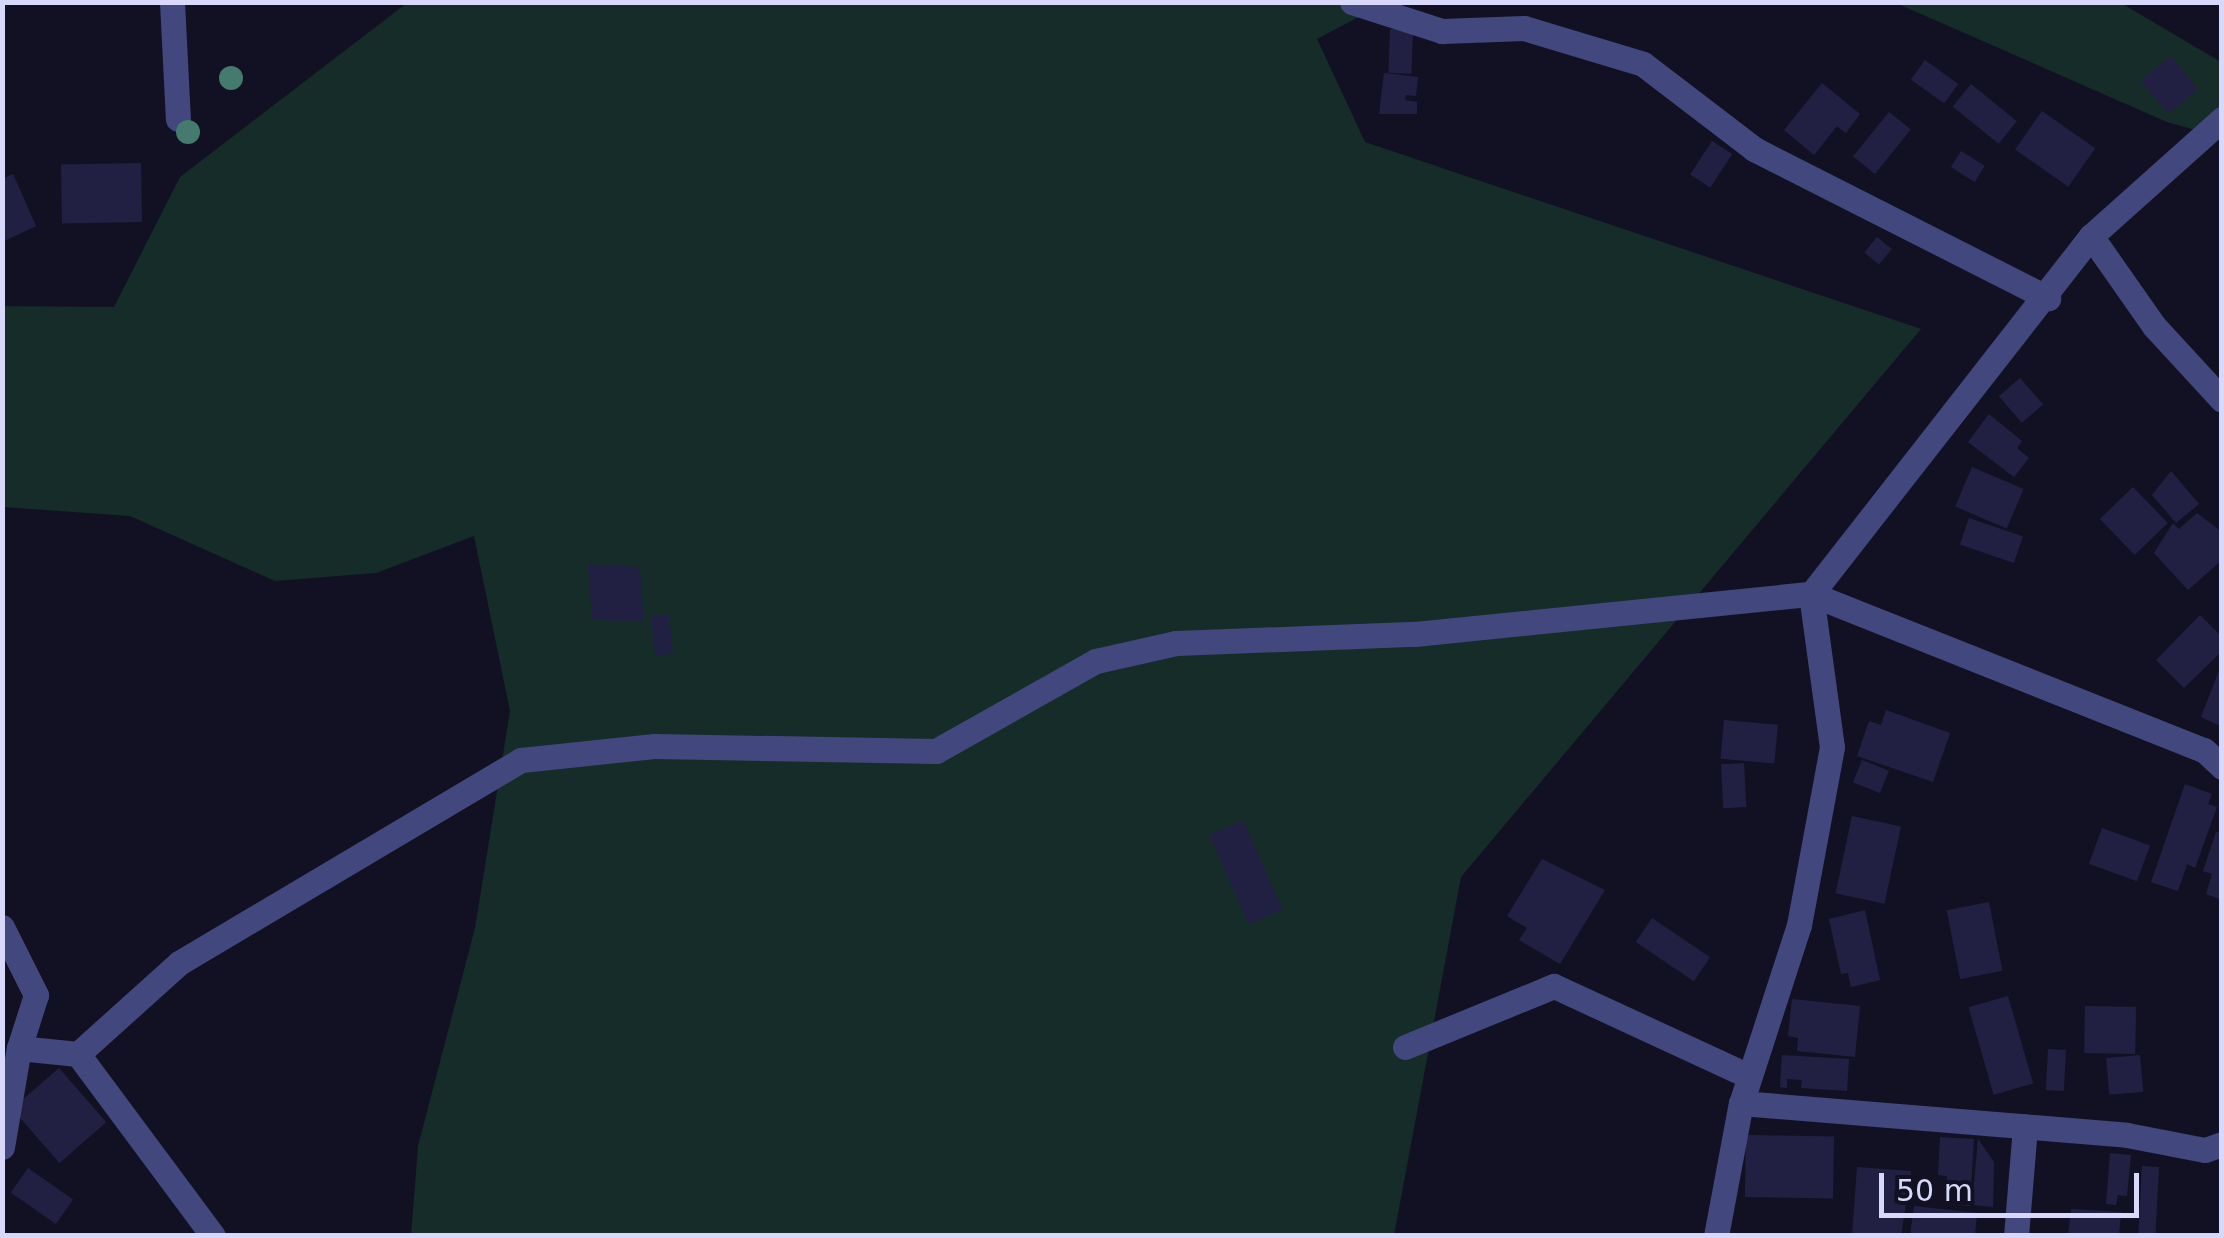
<!DOCTYPE html>
<html>
<head>
<meta charset="utf-8">
<style>
	body { margin:0 }
	#map { position:relative; width:2224px; height:1238px; overflow:hidden; background:#121123; font-family:"DejaVu Sans",sans-serif }
	div>[style] { position:absolute }
	[style*='--x'] { left:calc(var(--x)*1px); top:calc(var(--y)*1px); width:calc(var(--w)*1px); rotate:calc(var(--a)*1deg) }
	.green>* { inset:0; background:#152c28 }
	.building>* { inset:0; background:#222042; transform-origin:0 0 }
	.minor>* { height:25px; margin:-12.5px; padding:0 12.5px; transform-origin:12.5px; border-radius:12.5px; background:#42487d }
	.trees>* { width:24px; height:24px; margin:-12px; border-radius:50%; background:#447b6e }
	span { translate:-50% -50%; white-space:nowrap; text-align:center; line-height:1.15; -webkit-text-stroke:10px #121123; paint-order:stroke }
	.frame { position:absolute; inset:0; border:5px solid #d8d9fa; pointer-events:none }
	.scale { position:absolute; left:1879px; top:1173px; width:260px; height:45px; box-sizing:border-box; border:5px solid #d8d9fa; border-top:0; padding-left:12px; font-size:30px; line-height:35px; white-space:nowrap; color:#d8d9fa; -webkit-text-stroke:8px #121123; paint-order:stroke }
</style>
</head>
<body>
<div id="map">
	<div class="green">
		<i style="clip-path:polygon(1387px 2px,1317px 39px,1365px 142px,1921px 329px,1461px 877px,1394px 1235px,411px 1236px,418px 1146px,475px 928px,510px 711px,474px 536px,376px 573px,275px 581px,130px 516px,3px 507px,2px 306px,114px 307px,180px 177px,407px 3px)"></i>
		<i style="clip-path:polygon(1896px 3px,2121px 3px,2221px 62px,2221px 137px,2167px 122px)"></i>
	</div>
	<div class="building">
		<i style="left:1390px;top:29px;width:23px;height:44px;rotate:2deg"></i>
		<i style="left:2171px;top:56px;width:43px;height:39px;rotate:51deg"></i>
		<i style="left:1925px;top:60px;width:41px;height:24px;rotate:36deg"></i>
		<i style="clip-path:polygon(1384px 73px,1418px 77px,1416px 96px,1406px 95px,1405px 100px,1417px 102px,1417px 114px,1379px 114px)"></i>
		<i style="clip-path:polygon(1822px 83px,1860px 114px,1846px 133px,1837px 126px,1814px 155px,1784px 130px)"></i>
		<i style="left:1971px;top:84px;width:59px;height:29px;rotate:39deg"></i>
		<i style="left:2042px;top:111px;width:65px;height:47px;rotate:35deg"></i>
		<i style="left:1889px;top:112px;width:28px;height:57px;rotate:39deg"></i>
		<i style="left:1712px;top:141px;width:24px;height:40px;rotate:33deg"></i>
		<i style="left:1961px;top:151px;width:28px;height:19px;rotate:32deg"></i>
		<i style="left:141px;top:163px;width:59px;height:80px;rotate:89deg"></i>
		<i style="clip-path:polygon(13px 174px,36px 226px,2px 242px,2px 179px)"></i>
		<i style="left:1877px;top:237px;width:19px;height:20px;rotate:39deg"></i>
		<i style="left:2020px;top:378px;width:35px;height:28px;rotate:49deg"></i>
		<i style="clip-path:polygon(1989px 414px,2022px 441px,2017px 448px,2029px 458px,2014px 477px,1968px 442px)"></i>
		<i style="left:1972px;top:467px;width:56px;height:43px;rotate:23deg"></i>
		<i style="clip-path:polygon(2171px 471px,2199px 504px,2176px 523px,2152px 495px)"></i>
		<i style="left:2133px;top:487px;width:50px;height:46px;rotate:46deg"></i>
		<i style="clip-path:polygon(2197px 513px,2222px 532px,2222px 560px,2188px 590px,2154px 553px,2173px 523px,2179px 529px)"></i>
		<i style="left:1969px;top:518px;width:57px;height:28px;rotate:19deg"></i>
		<i style="clip-path:polygon(588px 564px,640px 567px,644px 621px,592px 620px)"></i>
		<i style="left:669px;top:614px;width:40px;height:18px;rotate:84deg"></i>
		<i style="clip-path:polygon(2200px 615px,2222px 637px,2222px 651px,2184px 688px,2156px 660px)"></i>
		<i style="clip-path:polygon(2222px 663px,2222px 727px,2201px 717px)"></i>
		<i style="clip-path:polygon(1886px 710px,1950px 733px,1933px 782px,1857px 756px,1869px 721px,1881px 725px)"></i>
		<i style="left:1724px;top:720px;width:54px;height:39px;rotate:5deg"></i>
		<i style="left:1862px;top:760px;width:29px;height:24px;rotate:22deg"></i>
		<i style="left:1744px;top:763px;width:44px;height:23px;rotate:87deg"></i>
		<i style="clip-path:polygon(2185px 784px,2212px 794px,2208px 804px,2217px 807px,2195px 868px,2187px 864px,2178px 891px,2151px 882px)"></i>
		<i style="left:1852px;top:816px;width:50px;height:79px;rotate:12deg"></i>
		<i style="left:1243px;top:820px;width:98px;height:37px;rotate:66deg"></i>
		<i style="left:2102px;top:828px;width:51px;height:38px;rotate:20deg"></i>
		<i style="clip-path:polygon(2216px 832px,2222px 833px,2222px 900px,2206px 894px,2212px 874px,2203px 871px)"></i>
		<i style="clip-path:polygon(1542px 859px,1605px 890px,1560px 964px,1519px 940px,1527px 928px,1507px 916px)"></i>
		<i style="left:1989px;top:902px;width:70px;height:43px;rotate:79deg"></i>
		<i style="clip-path:polygon(1865px 910px,1880px 980px,1851px 987px,1848px 973px,1841px 974px,1829px 919px)"></i>
		<i style="left:1652px;top:918px;width:70px;height:29px;rotate:34deg"></i>
		<i style="left:2008px;top:996px;width:91px;height:41px;rotate:74deg"></i>
		<i style="clip-path:polygon(1792px 999px,1860px 1006px,1855px 1057px,1797px 1051px,1798px 1038px,1788px 1036px)"></i>
		<i style="left:2085px;top:1006px;width:51px;height:47px;rotate:1deg"></i>
		<i style="left:2048px;top:1049px;width:18px;height:41px;rotate:3deg"></i>
		<i style="clip-path:polygon(1782px 1055px,1849px 1059px,1847px 1091px,1801px 1088px,1802px 1080px,1787px 1079px,1787px 1088px,1780px 1087px)"></i>
		<i style="left:2140px;top:1055px;width:37px;height:34px;rotate:85deg"></i>
		<i style="left:59px;top:1068px;width:72px;height:62px;rotate:49deg"></i>
		<i style="left:1746px;top:1135px;width:88px;height:62px;rotate:1deg"></i>
		<i style="clip-path:polygon(1940px 1137px,1974px 1139px,1970px 1206px,1946px 1204px,1947px 1176px,1938px 1175px)"></i>
		<i style="clip-path:polygon(1978px 1139px,1994px 1162px,1993px 1207px,1972px 1205px)"></i>
		<i style="clip-path:polygon(2110px 1153px,2131px 1155px,2127px 1196px,2118px 1195px,2116px 1205px,2106px 1204px)"></i>
		<i style="left:2142px;top:1166px;width:17px;height:70px;rotate:3deg"></i>
		<i style="clip-path:polygon(1857px 1167px,1911px 1171px,1901px 1236px,1852px 1236px)"></i>
		<i style="left:28px;top:1168px;width:55px;height:30px;rotate:35deg"></i>
		<i style="clip-path:polygon(1914px 1206px,1977px 1213px,1975px 1236px,1910px 1236px)"></i>
		<i style="clip-path:polygon(2071px 1209px,2121px 1212px,2119px 1236px,2068px 1236px)"></i>
	</div>
	<div class="minor">
		<i style="--x:172;--y:2;--w:117;--a:87.1"></i>
		<i style="--x:1352;--y:2;--w:95;--a:17.9"></i>
		<i style="--x:1442;--y:31;--w:82;--a:-2.1"></i>
		<i style="--x:1524;--y:28;--w:124;--a:16.8"></i>
		<i style="--x:1643;--y:64;--w:140;--a:37.4"></i>
		<i style="--x:1754;--y:149;--w:330;--a:26.9"></i>
		<i style="--x:2222;--y:119;--w:176;--a:138.2"></i>
		<i style="--x:2091;--y:236;--w:110;--a:55"></i>
		<i style="--x:2154;--y:326;--w:100;--a:47.4"></i>
		<i style="--x:2091;--y:236;--w:454;--a:128"></i>
		<i style="--x:1811;--y:594;--w:154;--a:82.2"></i>
		<i style="--x:1832;--y:747;--w:181;--a:100.5"></i>
		<i style="--x:1799;--y:925;--w:187;--a:108"></i>
		<i style="--x:1741;--y:1103;--w:387;--a:4.7"></i>
		<i style="--x:2127;--y:1135;--w:79;--a:10.9"></i>
		<i style="--x:2205;--y:1150;--w:18;--a:-19"></i>
		<i style="--x:2;--y:927;--w:76;--a:63.4"></i>
		<i style="--x:36;--y:995;--w:56;--a:107.8"></i>
		<i style="--x:1405;--y:1047;--w:161;--a:-22.3"></i>
		<i style="--x:1554;--y:986;--w:213;--a:24.8"></i>
		<i style="--x:2;--y:1147;--w:100;--a:-80.3"></i>
		<i style="--x:19;--y:1048;--w:59;--a:5.8"></i>
		<i style="--x:213;--y:1236;--w:227;--a:-126.6"></i>
		<i style="--x:78;--y:1054;--w:136;--a:-42"></i>
		<i style="--x:179;--y:963;--w:398;--a:-30.7"></i>
		<i style="--x:521;--y:760;--w:134;--a:-6"></i>
		<i style="--x:654;--y:746;--w:282;--a:1"></i>
		<i style="--x:936;--y:751;--w:184;--a:-29.4"></i>
		<i style="--x:1096;--y:661;--w:82;--a:-12.7"></i>
		<i style="--x:1176;--y:643;--w:239;--a:-2.2"></i>
		<i style="--x:1415;--y:634;--w:398;--a:-5.8"></i>
		<i style="--x:1811;--y:594;--w:423;--a:21.7"></i>
		<i style="--x:2204;--y:750;--w:25;--a:43"></i>
		<i style="--x:1716;--y:1236;--w:135;--a:-79.4"></i>
		<i style="--x:2016;--y:1236;--w:110;--a:-85.3"></i>
	</div>
	<div class="trees">
		<i style="left:231px;top:78px"></i>
		<i style="left:188px;top:132px"></i>
	</div>
	<div class="frame"></div>
	<div class="scale">50 m</div>
</div>
</body>
</html>
